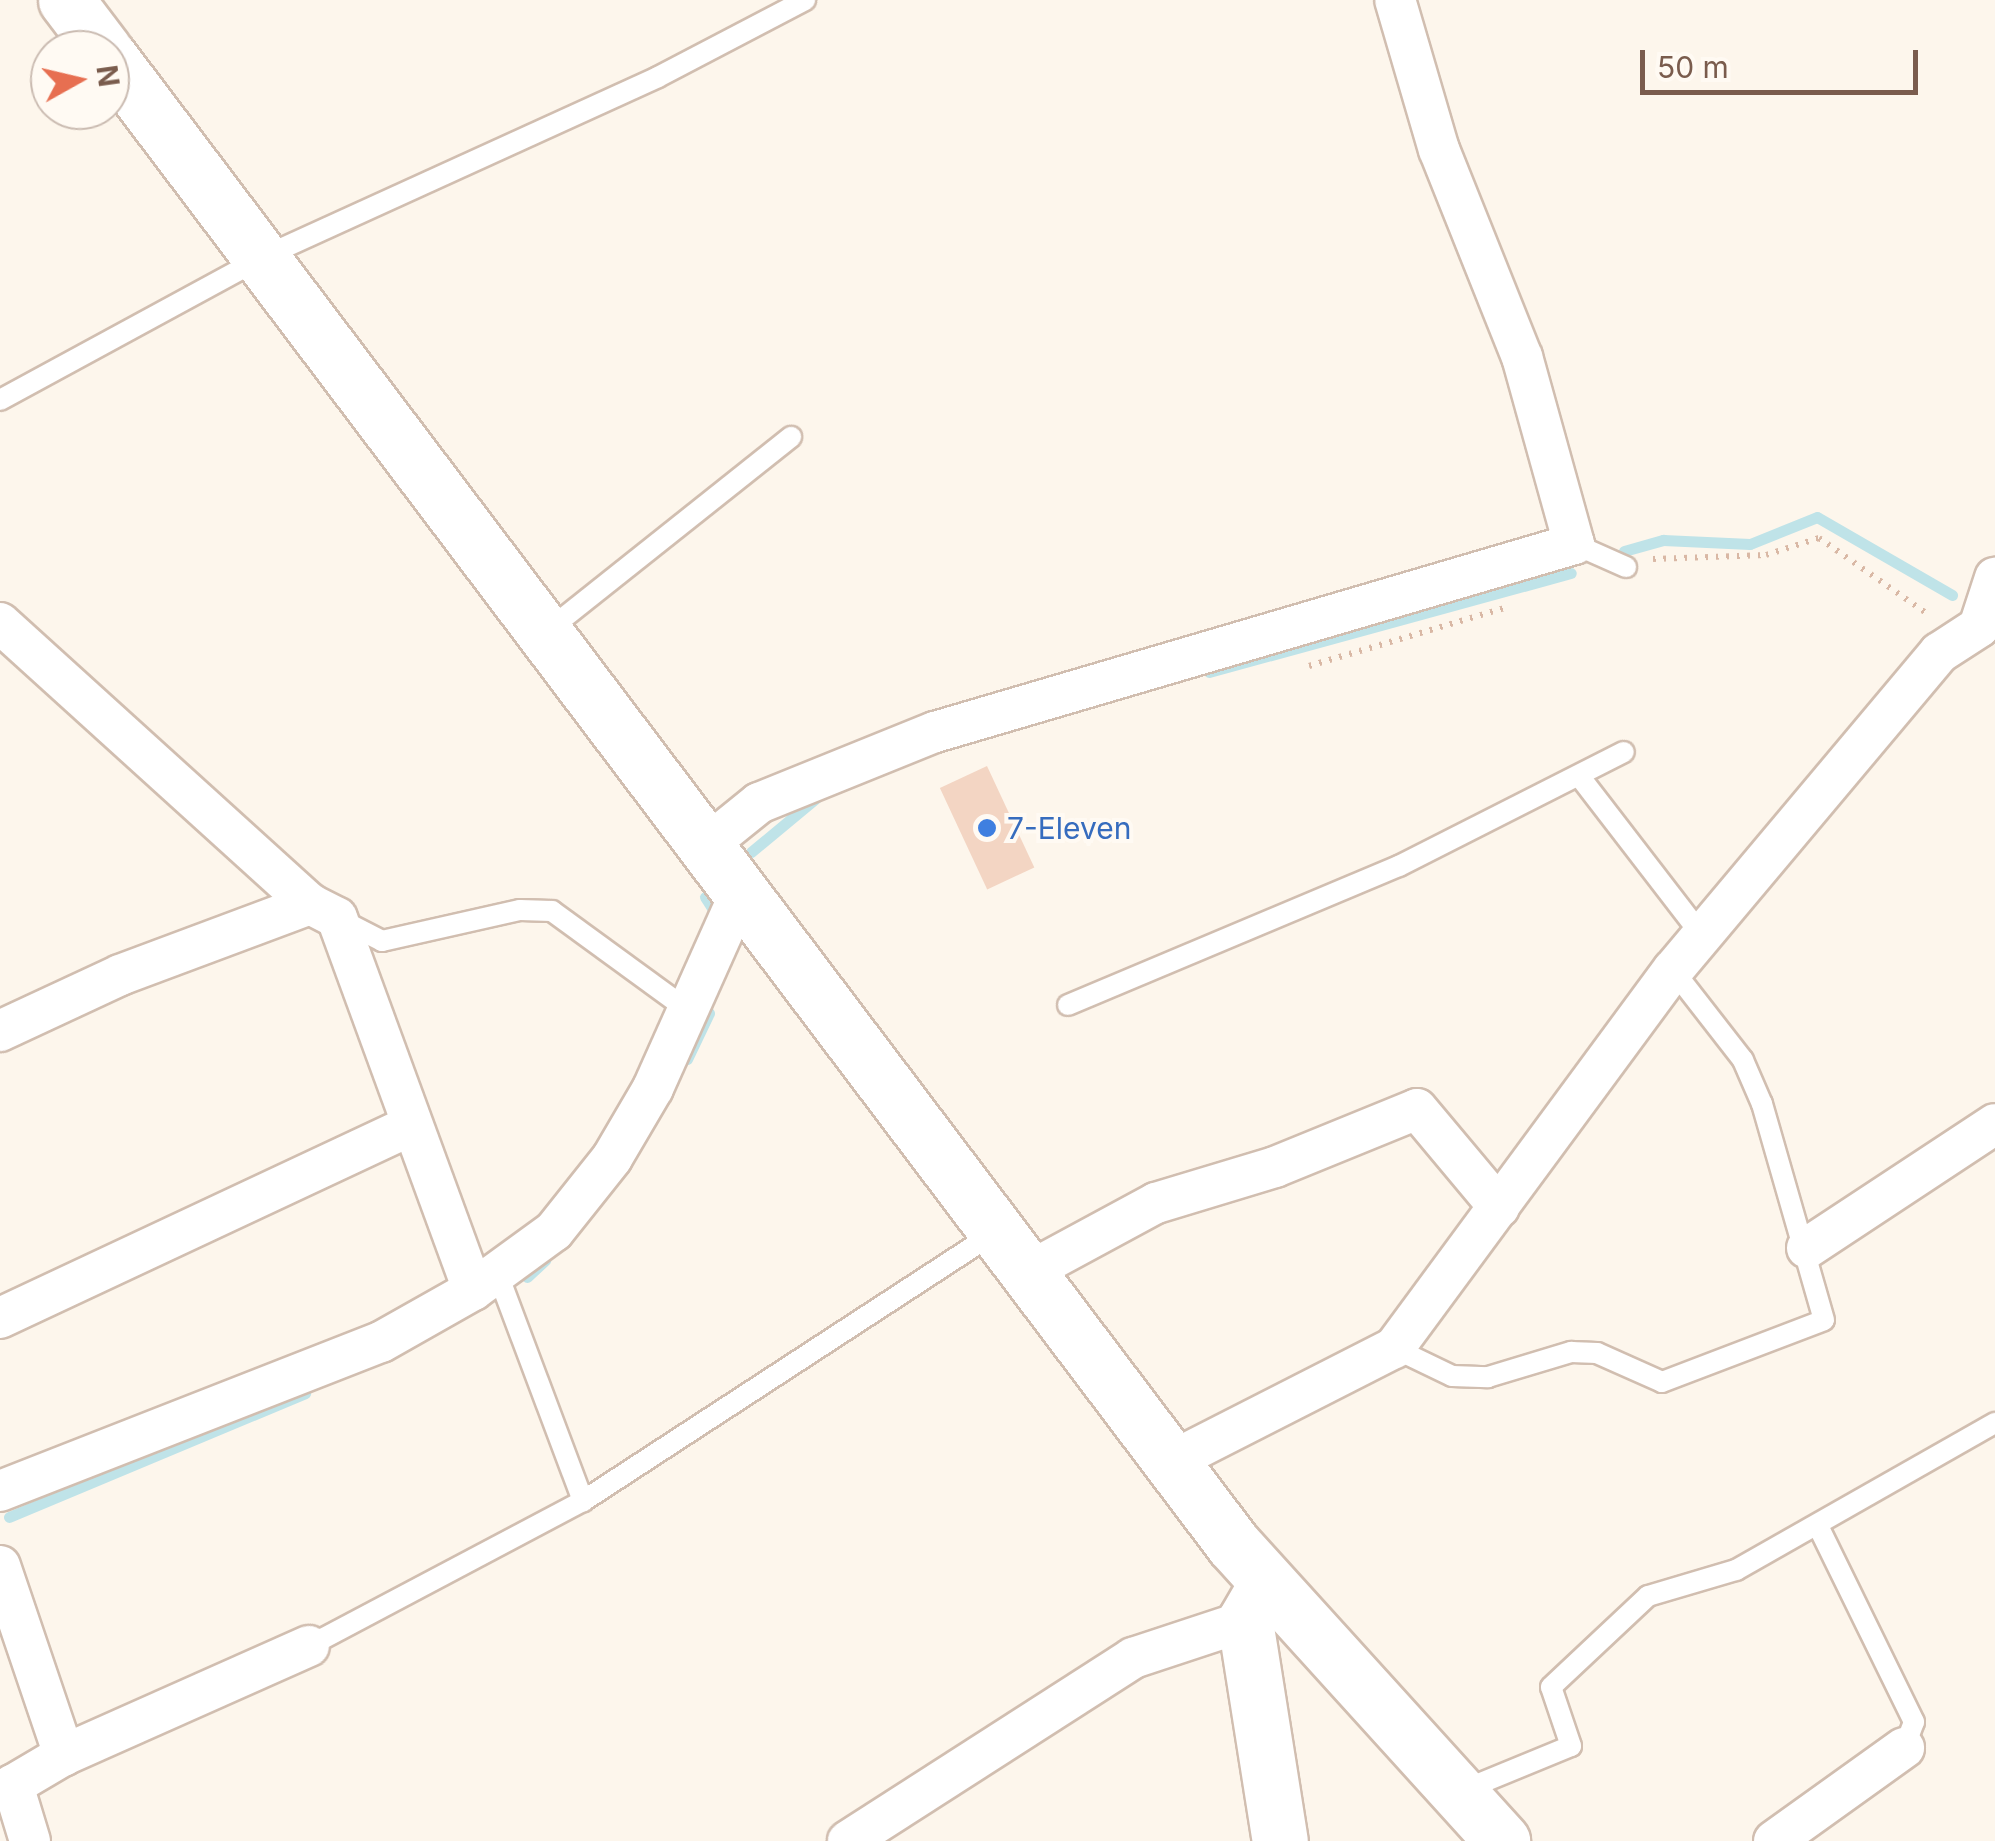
<!DOCTYPE html>
<html>
<head>
<meta charset="utf-8">
<style>
	body { margin:0 }
	#map { position:relative; width:1995px; height:1841px; overflow:hidden; background:#fdf6ec; font-family:Inter,sans-serif }
	div>[style] { position:absolute }
	[style*='--x'] { left:calc(var(--x)*1px); top:calc(var(--y)*1px); width:calc(var(--w)*1px); rotate:calc(var(--a)*1deg) }
	.stream>* { height:11px; margin:-5.5px; padding:0 5.5px; transform-origin:5.5px; border-radius:5.5px; background:#bfe3e8 }
	.building>* { inset:0; background:#f3d5c3; transform-origin:0 0 }
	.path>* { height:6px; margin-top:-3px; transform-origin:0; background:repeating-linear-gradient(90deg,#d9b8a5 0 2.5px,transparent 0 10.5px) }
	.roads { filter:drop-shadow(2px 0 #d1beb0) drop-shadow(-2px 0 #d1beb0) drop-shadow(0 2px #d1beb0) drop-shadow(0 -2px #d1beb0) }
	.lane>* { height:20px; margin:-10px; padding:0 10px; transform-origin:10px; border-radius:10px; background:#fff }
	.street>* { height:40px; margin:-20px; padding:0 20px; transform-origin:20px; border-radius:20px; background:#fff }
	.secondary>* { height:55px; margin:-27.5px; padding:0 27.5px; transform-origin:27.5px; border-radius:27.5px; background:#fff }
	.dots>* { width:28px; height:28px; translate:-50% -50%; box-sizing:border-box; border:5px solid #fffaf3; border-radius:50% }
	span { translate:-50% -50%; white-space:nowrap; text-align:center; line-height:1.15; -webkit-text-stroke:8px #fffaf3; paint-order:stroke }
	.shop-label { font-size:30px; color:#366cbe }
	.left { translate:0 -50%; text-align:left }
	.north { position:absolute; left:30px; top:30px; width:100px; height:100px; box-sizing:border-box; background:#fffaf3; border:2px solid #cabbb1; border-radius:50%; rotate:82deg; font-size:28px; font-weight:700; line-height:40px; text-align:center; color:#7a5c4d }
	.north::after { content:''; display:block; margin:auto; width:35px; height:45px; background:#e76f51; clip-path:polygon(50% 0,100% 100%,50% 72%,0 100%) }
	.scale { position:absolute; left:1640px; top:50px; width:278px; height:45px; box-sizing:border-box; border:5px solid #7a5c4d; border-top:0; padding-left:12px; font-size:30px; line-height:35px; white-space:nowrap; color:#7a5c4d; -webkit-text-stroke:8px #fffaf3; paint-order:stroke }
</style>
</head>
<body>
<div id="map">
	<div class="stream">
		<i style="--x:1624;--y:551;--w:41;--a:-15.8"></i>
		<i style="--x:1663;--y:540;--w:87;--a:2.6"></i>
		<i style="--x:1750;--y:544;--w:72;--a:-21.9"></i>
		<i style="--x:1817;--y:517;--w:156;--a:30"></i>
		<i style="--x:1209;--y:672;--w:375;--a:-15.3"></i>
		<i style="--x:751;--y:852;--w:85;--a:-39.7"></i>
		<i style="--x:705;--y:897;--w:17;--a:57"></i>
		<i style="--x:687;--y:1059;--w:51;--a:-64.4"></i>
		<i style="--x:527;--y:1277;--w:25;--a:-43"></i>
		<i style="--x:9;--y:1517;--w:321;--a:-22.7"></i>
	</div>
	<div class="building">
		<i style="left:987px;top:766px;width:112px;height:52px;rotate:65deg"></i>
	</div>
	<div class="path">
		<i style="--x:1653;--y:559;--w:113;--a:-2"></i>
		<i style="--x:1766;--y:555;--w:56;--a:-17.8"></i>
		<i style="--x:1819;--y:538;--w:134;--a:35"></i>
		<i style="--x:1309;--y:666;--w:208;--a:-16.5"></i>
	</div>
	<div class="roads">
		<div class="lane">
			<i style="--x:0;--y:400;--w:297;--a:-28.5"></i>
			<i style="--x:261;--y:258;--w:436;--a:-24.5"></i>
			<i style="--x:658;--y:77;--w:166;--a:-27.6"></i>
			<i style="--x:1574;--y:544;--w:57;--a:23.9"></i>
			<i style="--x:547;--y:631;--w:312;--a:-38.5"></i>
			<i style="--x:1580;--y:777;--w:198;--a:52.4"></i>
			<i style="--x:341;--y:920;--w:46;--a:27.1"></i>
			<i style="--x:382;--y:941;--w:141;--a:-12.7"></i>
			<i style="--x:520;--y:910;--w:32;--a:2"></i>
			<i style="--x:552;--y:911;--w:168;--a:36.1"></i>
			<i style="--x:1068;--y:1005;--w:359;--a:-22.8"></i>
			<i style="--x:1399;--y:866;--w:252;--a:-26.9"></i>
			<i style="--x:497;--y:1272;--w:245;--a:69.4"></i>
			<i style="--x:1394;--y:1348;--w:64;--a:25.8"></i>
			<i style="--x:1452;--y:1376;--w:36;--a:2"></i>
			<i style="--x:1488;--y:1377;--w:87;--a:-16.8"></i>
			<i style="--x:1571;--y:1352;--w:26;--a:2"></i>
			<i style="--x:1597;--y:1353;--w:71;--a:24"></i>
			<i style="--x:1662;--y:1382;--w:173;--a:-20.9"></i>
			<i style="--x:1824;--y:1320;--w:225;--a:-106"></i>
			<i style="--x:1762;--y:1104;--w:48;--a:-113.4"></i>
			<i style="--x:1743;--y:1060;--w:114;--a:-127.9"></i>
			<i style="--x:1819;--y:1528;--w:216;--a:63.9"></i>
			<i style="--x:1914;--y:1722;--w:28;--a:111"></i>
			<i style="--x:309;--y:1646;--w:310;--a:-27.9"></i>
			<i style="--x:583;--y:1501;--w:493;--a:-33.1"></i>
			<i style="--x:1459;--y:1792;--w:121;--a:-22.3"></i>
			<i style="--x:1571;--y:1746;--w:62;--a:-108.7"></i>
			<i style="--x:1551;--y:1687;--w:133;--a:-43.2"></i>
			<i style="--x:1648;--y:1596;--w:92;--a:-16.5"></i>
			<i style="--x:1736;--y:1570;--w:298;--a:-29.6"></i>
		</div>
		<div class="street">
			<i style="--x:0;--y:623;--w:418;--a:42.2"></i>
			<i style="--x:310;--y:904;--w:30;--a:27"></i>
			<i style="--x:337;--y:918;--w:396;--a:69.9"></i>
			<i style="--x:707;--y:845;--w:67;--a:-38.9"></i>
			<i style="--x:759;--y:803;--w:190;--a:-22"></i>
			<i style="--x:935;--y:732;--w:666;--a:-16.39"></i>
			<i style="--x:1574;--y:544;--w:194;--a:-105.5"></i>
			<i style="--x:1522;--y:357;--w:223;--a:-111.8"></i>
			<i style="--x:1439;--y:150;--w:156;--a:-106.3"></i>
			<i style="--x:0;--y:1031;--w:132;--a:-25"></i>
			<i style="--x:120;--y:975;--w:203;--a:-20.5"></i>
			<i style="--x:1807;--y:1248;--w:225;--a:-33.4"></i>
			<i style="--x:1030;--y:1271;--w:143;--a:-28.4"></i>
			<i style="--x:1156;--y:1203;--w:124;--a:-16.8"></i>
			<i style="--x:1275;--y:1167;--w:153;--a:-22.2"></i>
			<i style="--x:1417;--y:1109;--w:128;--a:50.1"></i>
			<i style="--x:0;--y:1318;--w:455;--a:-25.1"></i>
			<i style="--x:1172;--y:1461;--w:249;--a:-27"></i>
			<i style="--x:1394;--y:1348;--w:470;--a:-53.6"></i>
			<i style="--x:1673;--y:970;--w:414;--a:-50"></i>
			<i style="--x:1939;--y:653;--w:48;--a:-33"></i>
			<i style="--x:1979;--y:627;--w:52;--a:-71.9"></i>
			<i style="--x:0;--y:1491;--w:409;--a:-21.4"></i>
			<i style="--x:381;--y:1342;--w:106;--a:-29.5"></i>
			<i style="--x:473;--y:1290;--w:100;--a:-36.1"></i>
			<i style="--x:554;--y:1231;--w:93;--a:-51.5"></i>
			<i style="--x:612;--y:1158;--w:81;--a:-59.6"></i>
			<i style="--x:653;--y:1088;--w:218;--a:-65.9"></i>
			<i style="--x:0;--y:1566;--w:200;--a:71.3"></i>
			<i style="--x:30;--y:1841;--w:59;--a:-106.9"></i>
			<i style="--x:13;--y:1785;--w:59;--a:-30.5"></i>
			<i style="--x:64;--y:1755;--w:268;--a:-24"></i>
			<i style="--x:848;--y:1841;--w:339;--a:-32.7"></i>
			<i style="--x:1133;--y:1658;--w:118;--a:-18.3"></i>
			<i style="--x:1774;--y:1841;--w:160;--a:-35.6"></i>
		</div>
		<div class="secondary">
			<i style="--x:66;--y:0;--w:63;--a:52.8"></i>
			<i style="--x:110;--y:58;--w:1863;--a:52.92"></i>
			<i style="--x:1233;--y:1544;--w:401;--a:47.8"></i>
			<i style="--x:1267;--y:1583;--w:44;--a:120.1"></i>
			<i style="--x:1245;--y:1621;--w:223;--a:81"></i>
		</div>
	</div>
	<div class="dots">
		<i style="left:987px;top:828px;background:#3f7fe0"></i>
	</div>
	<div class="shop-label">
		<span class="left" style="left:1007px;top:828px">7-Eleven</span>
	</div>
	<div class="north">N</div>
	<div class="scale">50 m</div>
</div>
</body>
</html>
